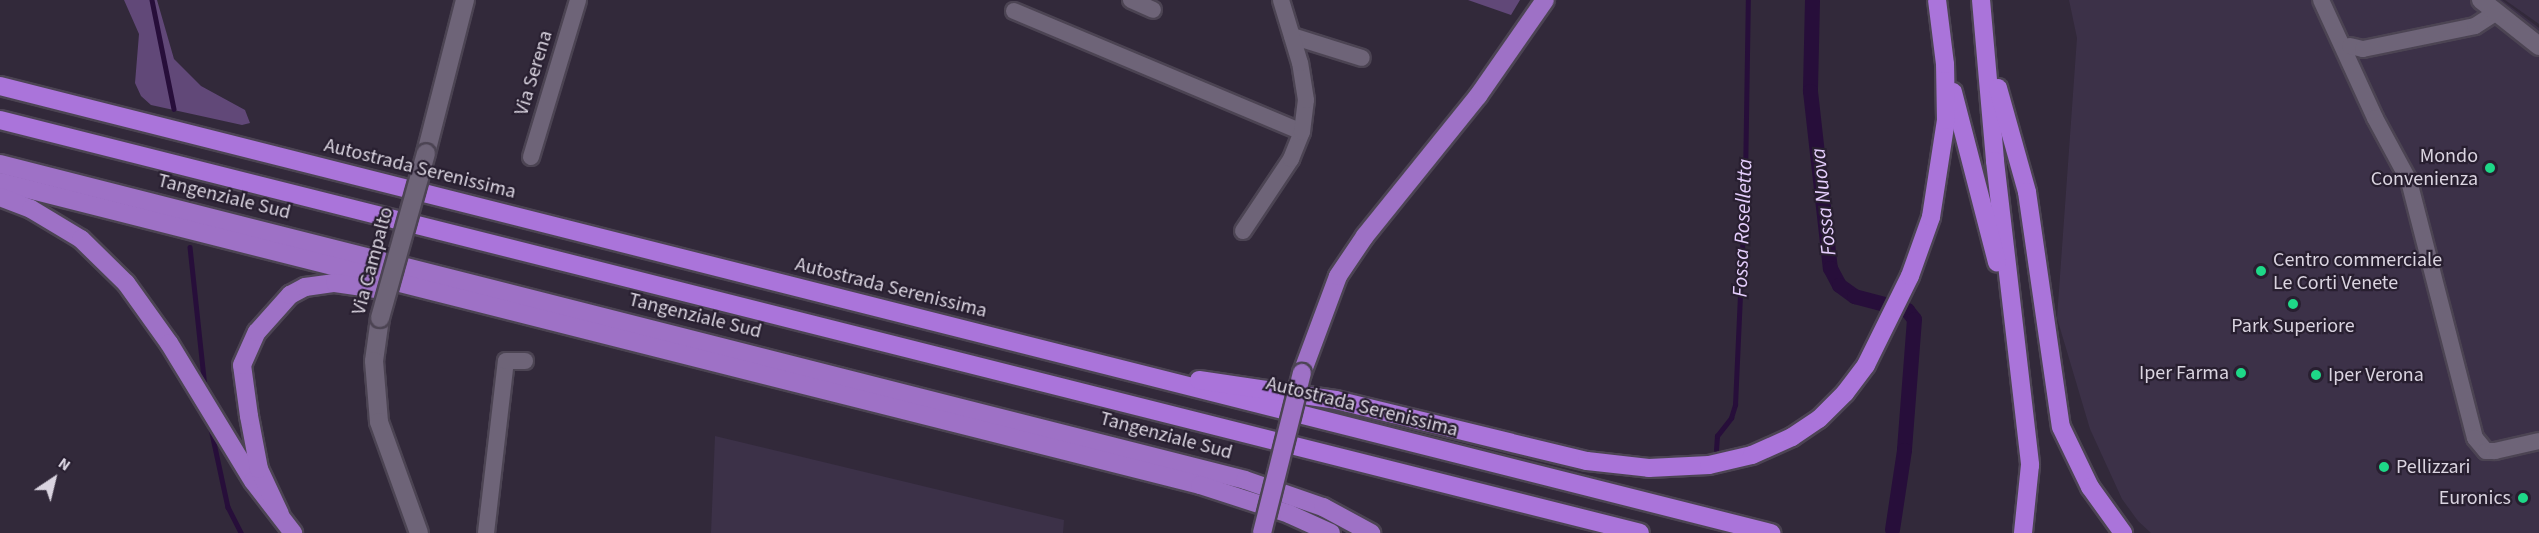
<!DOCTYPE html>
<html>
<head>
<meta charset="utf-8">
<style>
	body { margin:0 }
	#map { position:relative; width:2539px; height:533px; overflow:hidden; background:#32293a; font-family:"Source Sans 3",sans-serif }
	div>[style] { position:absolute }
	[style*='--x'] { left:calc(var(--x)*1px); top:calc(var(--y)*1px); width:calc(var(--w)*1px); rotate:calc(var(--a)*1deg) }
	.built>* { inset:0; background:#3c3148 }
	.green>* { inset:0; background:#614878 }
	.stream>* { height:4.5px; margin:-2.25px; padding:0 2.25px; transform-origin:2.25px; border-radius:2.25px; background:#270e3a }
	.canal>* { height:15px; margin:-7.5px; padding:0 7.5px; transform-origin:7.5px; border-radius:7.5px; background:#270e3a }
	.roads { filter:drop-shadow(2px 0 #4c4453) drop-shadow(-2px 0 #4c4453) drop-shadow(0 2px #4c4453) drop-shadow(0 -2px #4c4453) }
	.minor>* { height:16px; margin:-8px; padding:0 8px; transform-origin:8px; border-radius:8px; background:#6e6478 }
	.tertiary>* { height:18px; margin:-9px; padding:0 9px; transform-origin:9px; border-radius:9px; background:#6e6478 }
	.trunk>* { height:18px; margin:-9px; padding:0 9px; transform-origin:9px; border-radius:9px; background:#9e71c6 }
	.motorway>* { height:18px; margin:-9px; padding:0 9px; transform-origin:9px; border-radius:9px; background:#aa74da }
	.bridges { filter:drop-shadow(2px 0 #4c4453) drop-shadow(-2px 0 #4c4453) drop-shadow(0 2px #4c4453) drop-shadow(0 -2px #4c4453) }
	.tertiary-bridge>* { height:18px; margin:-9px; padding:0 9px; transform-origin:9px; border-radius:9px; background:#6e6478 }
	.trunk-bridge>* { height:18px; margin:-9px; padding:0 9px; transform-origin:9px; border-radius:9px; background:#9e71c6 }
	.dots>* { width:16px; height:16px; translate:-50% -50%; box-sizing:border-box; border:3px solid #281f30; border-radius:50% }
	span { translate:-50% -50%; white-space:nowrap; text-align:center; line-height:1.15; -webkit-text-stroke:4.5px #281f30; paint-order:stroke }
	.street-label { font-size:20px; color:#dad4e0 }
	.poi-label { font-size:20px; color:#dad4e0 }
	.right { translate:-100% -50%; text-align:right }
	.left { translate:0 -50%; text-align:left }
	.water-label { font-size:21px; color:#e6cffe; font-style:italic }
	.north { position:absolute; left:24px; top:449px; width:60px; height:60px; -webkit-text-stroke:4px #281f30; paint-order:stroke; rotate:35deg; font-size:16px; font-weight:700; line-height:24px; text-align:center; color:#dad4e0 }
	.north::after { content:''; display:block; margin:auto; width:21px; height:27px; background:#dad4e0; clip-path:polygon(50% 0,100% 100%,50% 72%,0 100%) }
</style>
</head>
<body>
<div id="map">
	<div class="built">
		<i style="clip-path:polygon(2069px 0,2502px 0,2539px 28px,2539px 533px,2151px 533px,2138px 521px,2122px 499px,2090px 429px,2057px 318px,2077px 38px)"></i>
		<i style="clip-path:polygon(2505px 0,2539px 0,2539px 24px)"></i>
		<i style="clip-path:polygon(715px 436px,1064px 520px,1063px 533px,711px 533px)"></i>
	</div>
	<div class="green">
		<i style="clip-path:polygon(124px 0,157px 0,174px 59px,201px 86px,245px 110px,250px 123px,242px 125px,151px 105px,141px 96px,135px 83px,139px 34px)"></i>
		<i style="clip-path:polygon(1468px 0,1520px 0,1511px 15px)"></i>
	</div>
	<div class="stream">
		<i style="--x:152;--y:0;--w:111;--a:78.6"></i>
		<i style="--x:187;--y:193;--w:3;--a:72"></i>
		<i style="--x:190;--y:247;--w:141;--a:83.9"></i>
		<i style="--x:210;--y:424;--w:85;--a:77.8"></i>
		<i style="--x:228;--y:507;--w:29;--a:63"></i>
		<i style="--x:1716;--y:450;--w:14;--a:-86"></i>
		<i style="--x:1717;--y:436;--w:23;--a:-52"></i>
		<i style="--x:1731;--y:418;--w:14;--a:-73"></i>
		<i style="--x:1735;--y:405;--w:224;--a:-87.4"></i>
		<i style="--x:1745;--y:181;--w:181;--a:-89.1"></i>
	</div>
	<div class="canal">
		<i style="--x:1812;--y:0;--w:91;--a:91.3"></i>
		<i style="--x:1810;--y:91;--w:178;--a:83.6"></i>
		<i style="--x:1830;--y:268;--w:19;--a:62"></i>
		<i style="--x:1839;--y:285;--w:19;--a:36"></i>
		<i style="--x:1854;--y:296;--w:55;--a:14.8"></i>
		<i style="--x:1907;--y:310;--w:11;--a:52"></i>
		<i style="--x:1914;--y:319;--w:131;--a:94.4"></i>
		<i style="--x:1904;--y:450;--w:80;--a:98.6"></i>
	</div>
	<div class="roads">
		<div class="minor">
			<i style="--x:1131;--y:0;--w:24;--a:24"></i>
			<i style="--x:2321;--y:0;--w:130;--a:65.4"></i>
			<i style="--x:2375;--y:118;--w:72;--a:61.6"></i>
			<i style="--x:2409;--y:181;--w:265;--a:75.6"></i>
			<i style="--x:2475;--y:438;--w:17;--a:50"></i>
			<i style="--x:2486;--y:451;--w:9;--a:0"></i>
			<i style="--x:2495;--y:451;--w:45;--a:-12.8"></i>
			<i style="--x:1014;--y:11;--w:312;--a:22.8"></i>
			<i style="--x:1292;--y:36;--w:73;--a:17.4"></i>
			<i style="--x:2350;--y:46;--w:13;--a:13"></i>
			<i style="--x:2363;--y:49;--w:114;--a:-11.6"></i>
			<i style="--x:2475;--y:26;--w:24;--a:-33"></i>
			<i style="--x:531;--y:157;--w:164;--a:-73.3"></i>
			<i style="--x:1243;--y:231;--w:87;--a:-56.3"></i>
			<i style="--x:1291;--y:159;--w:29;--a:-68"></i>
			<i style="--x:1302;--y:132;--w:32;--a:-83"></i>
			<i style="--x:1306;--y:100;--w:37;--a:-99"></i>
			<i style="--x:1300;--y:63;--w:66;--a:-106.8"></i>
			<i style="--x:486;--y:533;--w:173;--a:-83.4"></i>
			<i style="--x:506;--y:361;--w:19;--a:0"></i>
		</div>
		<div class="tertiary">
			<i style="--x:2481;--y:0;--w:74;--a:38.4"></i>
			<i style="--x:426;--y:153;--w:158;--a:-75.7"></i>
			<i style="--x:380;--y:318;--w:43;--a:97.9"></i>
			<i style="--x:374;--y:361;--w:61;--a:85.3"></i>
			<i style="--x:379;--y:422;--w:118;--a:70.2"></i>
		</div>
		<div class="trunk">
			<i style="--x:0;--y:164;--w:1284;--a:14.24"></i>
			<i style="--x:1245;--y:480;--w:83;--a:19.1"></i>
			<i style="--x:1323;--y:507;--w:55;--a:28.4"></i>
			<i style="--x:0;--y:182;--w:1238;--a:14.17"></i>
			<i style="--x:1200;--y:485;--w:94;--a:18"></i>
			<i style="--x:1289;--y:514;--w:46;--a:24.3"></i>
			<i style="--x:0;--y:197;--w:33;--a:21"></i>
			<i style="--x:31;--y:209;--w:58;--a:31"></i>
			<i style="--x:81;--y:239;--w:63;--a:44.4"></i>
			<i style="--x:126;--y:283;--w:74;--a:54.4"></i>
			<i style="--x:169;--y:343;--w:162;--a:58.7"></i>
			<i style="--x:253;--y:481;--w:66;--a:52.4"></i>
			<i style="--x:1302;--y:373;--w:103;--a:-69.6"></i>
			<i style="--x:1338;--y:276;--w:48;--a:-56"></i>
			<i style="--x:1365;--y:236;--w:180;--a:-51.1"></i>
			<i style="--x:1478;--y:96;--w:117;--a:-55.1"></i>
			<i style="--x:280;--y:514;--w:50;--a:-115"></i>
			<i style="--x:259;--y:469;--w:54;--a:-100.7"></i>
			<i style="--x:249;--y:416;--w:51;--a:-97.8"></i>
			<i style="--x:242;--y:365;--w:36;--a:-66"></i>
			<i style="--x:257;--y:332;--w:50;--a:-48.3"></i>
			<i style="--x:290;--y:295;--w:17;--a:-28"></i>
			<i style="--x:305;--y:287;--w:30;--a:-8"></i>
			<i style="--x:335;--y:283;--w:49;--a:8.3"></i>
		</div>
		<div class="motorway">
			<i style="--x:1981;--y:0;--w:162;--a:85"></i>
			<i style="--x:1995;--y:161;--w:306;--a:83.4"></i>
			<i style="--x:2030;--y:465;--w:68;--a:95.9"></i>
			<i style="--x:0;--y:86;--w:1827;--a:14.17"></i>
			<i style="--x:1998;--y:88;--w:108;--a:74.4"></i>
			<i style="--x:2027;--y:192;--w:237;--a:81.8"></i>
			<i style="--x:2061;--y:427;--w:67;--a:64.2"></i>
			<i style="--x:2090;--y:487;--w:57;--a:54.3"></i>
			<i style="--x:1953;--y:92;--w:176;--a:75.5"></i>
			<i style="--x:0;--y:120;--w:1691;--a:14.13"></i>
			<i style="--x:1199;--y:380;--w:138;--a:8.3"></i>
			<i style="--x:1336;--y:400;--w:258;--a:13.7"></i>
			<i style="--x:1587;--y:461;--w:62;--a:6.4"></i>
			<i style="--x:1649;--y:468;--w:60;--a:-2.9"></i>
			<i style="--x:1709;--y:465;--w:44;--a:-13.1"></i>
			<i style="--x:1752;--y:455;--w:44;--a:-24.2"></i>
			<i style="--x:1792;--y:437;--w:32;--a:-34"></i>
			<i style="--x:1819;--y:419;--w:37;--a:-45"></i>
			<i style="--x:1845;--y:393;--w:35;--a:-53"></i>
			<i style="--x:1866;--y:365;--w:99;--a:-63.7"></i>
			<i style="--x:1910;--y:276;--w:63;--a:-70.4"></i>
			<i style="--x:1931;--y:217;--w:98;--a:-81.2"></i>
			<i style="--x:1946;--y:120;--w:56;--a:-91"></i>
			<i style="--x:1945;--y:64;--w:64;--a:-97.1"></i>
		</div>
	</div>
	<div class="bridges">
		<div class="tertiary-bridge">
			<i style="--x:380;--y:318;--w:171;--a:-74.4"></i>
		</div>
		<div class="trunk-bridge">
			<i style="--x:1262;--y:533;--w:165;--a:-76"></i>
		</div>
	</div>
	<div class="dots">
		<i style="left:2490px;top:168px;background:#1ed888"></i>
		<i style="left:2261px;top:271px;background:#1ed888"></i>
		<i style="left:2293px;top:304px;background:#1ed888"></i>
		<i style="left:2241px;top:373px;background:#1ed888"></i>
		<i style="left:2316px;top:375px;background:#1ed888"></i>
		<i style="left:2384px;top:467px;background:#1ed888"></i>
		<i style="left:2523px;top:498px;background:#1ed888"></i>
	</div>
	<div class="street-label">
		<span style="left:534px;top:73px;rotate:-73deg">Via Serena</span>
		<span style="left:420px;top:169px;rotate:14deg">Autostrada Serenissima</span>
		<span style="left:224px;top:197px;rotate:14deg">Tangenziale Sud</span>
		<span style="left:373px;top:261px;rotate:-75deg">Via Campalto</span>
		<span style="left:891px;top:288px;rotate:14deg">Autostrada Serenissima</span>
		<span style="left:695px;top:316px;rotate:14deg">Tangenziale Sud</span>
		<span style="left:1362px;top:407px;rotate:14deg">Autostrada Serenissima</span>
		<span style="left:1166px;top:436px;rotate:15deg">Tangenziale Sud</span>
	</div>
	<div class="poi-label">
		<span class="right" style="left:2478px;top:168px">Mondo<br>Convenienza</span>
		<span class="left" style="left:2273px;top:272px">Centro commerciale<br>Le Corti Venete</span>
		<span style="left:2293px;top:326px">Park Superiore</span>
		<span class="right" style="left:2229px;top:373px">Iper Farma</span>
		<span class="left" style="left:2328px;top:375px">Iper Verona</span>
		<span class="left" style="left:2396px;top:467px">Pellizzari</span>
		<span class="right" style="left:2511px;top:498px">Euronics</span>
	</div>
	<div class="water-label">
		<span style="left:1823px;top:202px;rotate:-96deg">Fossa Nuova</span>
		<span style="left:1742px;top:228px;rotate:-88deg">Fossa Roselletta</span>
	</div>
	<div class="north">N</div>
</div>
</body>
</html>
